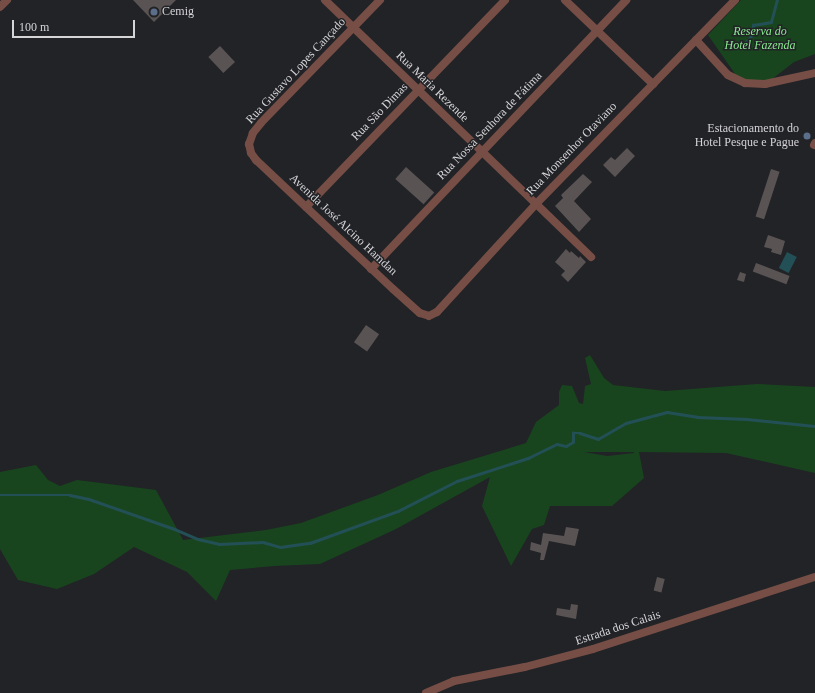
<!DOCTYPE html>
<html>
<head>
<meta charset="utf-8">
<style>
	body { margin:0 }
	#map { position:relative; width:815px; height:693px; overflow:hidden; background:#222327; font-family:"Times New Roman",serif }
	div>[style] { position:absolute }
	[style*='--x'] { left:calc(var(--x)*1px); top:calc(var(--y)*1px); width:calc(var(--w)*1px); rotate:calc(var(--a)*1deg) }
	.green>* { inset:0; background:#19451e }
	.water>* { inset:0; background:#235056; transform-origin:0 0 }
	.stream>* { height:2.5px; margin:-1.25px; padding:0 1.25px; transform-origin:1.25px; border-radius:1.25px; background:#235056 }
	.building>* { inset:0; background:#595353; transform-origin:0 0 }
	.minor>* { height:8px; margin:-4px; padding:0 4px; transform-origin:4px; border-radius:4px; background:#764e46 }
	.dots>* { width:11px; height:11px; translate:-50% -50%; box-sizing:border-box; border:2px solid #222327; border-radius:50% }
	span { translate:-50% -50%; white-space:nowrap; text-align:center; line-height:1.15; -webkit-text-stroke:3px #222327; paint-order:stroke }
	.poi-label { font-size:12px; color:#d5d5d8 }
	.left { translate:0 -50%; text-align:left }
	.right { translate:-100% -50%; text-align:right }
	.park-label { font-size:12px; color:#8aec91; font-style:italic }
	.street-label { font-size:12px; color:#d5d5d8 }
	.scale { position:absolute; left:12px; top:20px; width:123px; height:18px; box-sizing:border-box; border:2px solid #d5d5d8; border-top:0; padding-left:5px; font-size:12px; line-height:14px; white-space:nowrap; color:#d5d5d8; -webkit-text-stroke:3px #222327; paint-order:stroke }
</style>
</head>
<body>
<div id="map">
	<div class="green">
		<i style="clip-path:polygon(741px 0,815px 0,815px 54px,794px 62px,767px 83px,740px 81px,708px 35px)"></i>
		<i style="clip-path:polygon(evenodd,590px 355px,604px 378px,613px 385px,665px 391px,757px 384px,815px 387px,815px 473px,726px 453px,639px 452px,644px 478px,612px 506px,550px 506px,544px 525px,532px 529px,511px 566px,482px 506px,490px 477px,396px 529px,320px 564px,274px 566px,230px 570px,216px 601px,187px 572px,134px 547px,94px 574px,57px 589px,18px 580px,0 549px,0 472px,36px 465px,48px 480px,60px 486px,77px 480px,156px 490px,183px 540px,266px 530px,301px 523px,378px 495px,431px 472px,526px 443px,536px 422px,559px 405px,559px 392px,562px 385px,572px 386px,579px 403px,583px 404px,585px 386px,591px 384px,585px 358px,590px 355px,584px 452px,634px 452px,634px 453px,607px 456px,584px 452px)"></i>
	</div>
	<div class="water">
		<i style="left:787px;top:252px;width:11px;height:18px;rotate:27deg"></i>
	</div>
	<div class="stream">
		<i style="--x:740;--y:45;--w:7;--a:-27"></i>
		<i style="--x:746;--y:42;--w:9;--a:-49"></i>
		<i style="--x:752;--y:35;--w:10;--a:-84"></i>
		<i style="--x:753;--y:25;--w:18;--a:-9"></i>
		<i style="--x:771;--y:22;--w:23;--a:-75"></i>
		<i style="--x:0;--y:495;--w:70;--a:0"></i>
		<i style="--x:70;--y:495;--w:19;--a:12"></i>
		<i style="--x:89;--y:499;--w:88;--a:19.3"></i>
		<i style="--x:172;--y:528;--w:28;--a:23"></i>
		<i style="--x:198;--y:539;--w:22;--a:13"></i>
		<i style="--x:219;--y:544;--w:44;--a:-2.6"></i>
		<i style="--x:263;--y:542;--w:18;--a:16"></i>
		<i style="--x:280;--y:547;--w:30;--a:-8"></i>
		<i style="--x:310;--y:543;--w:94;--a:-20"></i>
		<i style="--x:398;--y:511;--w:66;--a:-27"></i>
		<i style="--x:457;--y:481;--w:75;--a:-17.9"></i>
		<i style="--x:528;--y:458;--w:32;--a:-26"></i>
		<i style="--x:557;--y:444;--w:9;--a:13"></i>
		<i style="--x:566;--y:446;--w:8;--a:-30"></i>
		<i style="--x:573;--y:442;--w:9;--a:-90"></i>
		<i style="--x:573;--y:433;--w:7;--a:0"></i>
		<i style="--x:580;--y:433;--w:19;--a:18"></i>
		<i style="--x:598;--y:439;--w:32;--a:-30"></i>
		<i style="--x:626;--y:423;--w:42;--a:-15"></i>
		<i style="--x:667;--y:412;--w:30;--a:9"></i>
		<i style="--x:697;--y:417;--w:50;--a:2.3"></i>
		<i style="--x:747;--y:419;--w:68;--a:5.9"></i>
	</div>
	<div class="building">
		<i style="clip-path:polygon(133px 0,176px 0,154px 22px)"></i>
		<i style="left:220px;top:46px;width:22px;height:16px;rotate:47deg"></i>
		<i style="clip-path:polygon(627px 148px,635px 156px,615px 177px,603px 165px,611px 157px,615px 160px)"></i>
		<i style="left:406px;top:167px;width:38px;height:16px;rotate:42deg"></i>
		<i style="left:771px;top:169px;width:9px;height:50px;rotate:18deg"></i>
		<i style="clip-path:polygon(583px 174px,592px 182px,574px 201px,591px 219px,579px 232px,555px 206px,563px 198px,561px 195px)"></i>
		<i style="clip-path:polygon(768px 235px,785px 241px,781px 255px,771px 252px,772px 249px,764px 247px)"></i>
		<i style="clip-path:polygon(566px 249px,570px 253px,571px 251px,579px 258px,580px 256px,586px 262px,568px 282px,561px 275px,565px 271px,555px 262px)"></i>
		<i style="left:756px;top:263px;width:36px;height:9px;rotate:21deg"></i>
		<i style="clip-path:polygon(740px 272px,746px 274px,744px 282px,737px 280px)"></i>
		<i style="left:366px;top:325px;width:16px;height:21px;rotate:35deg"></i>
		<i style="clip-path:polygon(566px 527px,579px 529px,575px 546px,549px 541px,544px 560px,540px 560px,541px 553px,530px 550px,531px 542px,541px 545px,543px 533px,564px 536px)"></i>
		<i style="left:657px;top:577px;width:8px;height:14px;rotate:14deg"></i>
		<i style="clip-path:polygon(571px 604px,578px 605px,576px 619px,556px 615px,557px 608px,570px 610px)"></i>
	</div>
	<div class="minor">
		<i style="--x:325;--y:0;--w:370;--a:44"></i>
		<i style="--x:380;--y:0;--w:171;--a:134.1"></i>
		<i style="--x:261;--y:123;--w:13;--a:129"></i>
		<i style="--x:253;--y:133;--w:12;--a:110"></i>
		<i style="--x:249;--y:144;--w:9;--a:77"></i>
		<i style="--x:251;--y:153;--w:9;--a:54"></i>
		<i style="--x:256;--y:160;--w:188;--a:43.3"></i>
		<i style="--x:393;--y:289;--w:36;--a:42"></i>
		<i style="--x:420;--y:313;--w:9;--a:18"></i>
		<i style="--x:429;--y:316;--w:9;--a:-27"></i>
		<i style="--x:437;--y:312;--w:147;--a:-47.5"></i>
		<i style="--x:536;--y:204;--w:285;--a:-45.7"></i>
		<i style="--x:565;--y:0;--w:122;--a:43.7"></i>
		<i style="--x:0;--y:7;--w:10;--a:-45"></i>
		<i style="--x:696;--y:40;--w:47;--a:47.6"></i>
		<i style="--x:728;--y:75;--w:19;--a:25"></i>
		<i style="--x:745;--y:83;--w:20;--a:3"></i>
		<i style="--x:765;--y:84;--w:51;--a:-12.4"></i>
		<i style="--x:814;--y:145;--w:2;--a:-63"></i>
		<i style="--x:306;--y:207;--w:287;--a:-46.1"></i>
		<i style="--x:371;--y:269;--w:371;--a:-46.5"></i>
		<i style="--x:426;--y:693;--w:30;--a:-23"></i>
		<i style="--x:454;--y:681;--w:72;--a:-11.2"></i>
		<i style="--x:525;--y:667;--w:70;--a:-14.8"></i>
		<i style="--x:593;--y:649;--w:233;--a:-18"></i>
	</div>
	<div class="dots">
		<i style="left:154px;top:12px;background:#5c6f8a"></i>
		<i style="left:807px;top:136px;background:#5c6f8a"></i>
	</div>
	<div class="poi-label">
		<span class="left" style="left:162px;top:12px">Cemig</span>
		<span class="right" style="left:799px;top:136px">Estacionamento do<br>Hotel Pesque e Pague</span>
	</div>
	<div class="park-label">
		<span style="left:760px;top:39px">Reserva do<br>Hotel Fazenda</span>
	</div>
	<div class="street-label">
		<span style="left:296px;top:71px;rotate:-47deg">Rua Gustavo Lopes Cançado</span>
		<span style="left:432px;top:87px;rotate:44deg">Rua Maria Rezende</span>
		<span style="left:380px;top:112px;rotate:-46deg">Rua São Dimas</span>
		<span style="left:490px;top:126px;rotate:-46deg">Rua Nossa Senhora de Fátima</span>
		<span style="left:572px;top:149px;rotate:-46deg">Rua Monsenhor Otaviano</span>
		<span style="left:343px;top:225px;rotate:43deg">Avenida José Alcino Hamdan</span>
		<span style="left:618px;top:628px;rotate:-18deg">Estrada dos Calais</span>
	</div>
	<div class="scale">100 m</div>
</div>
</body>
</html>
